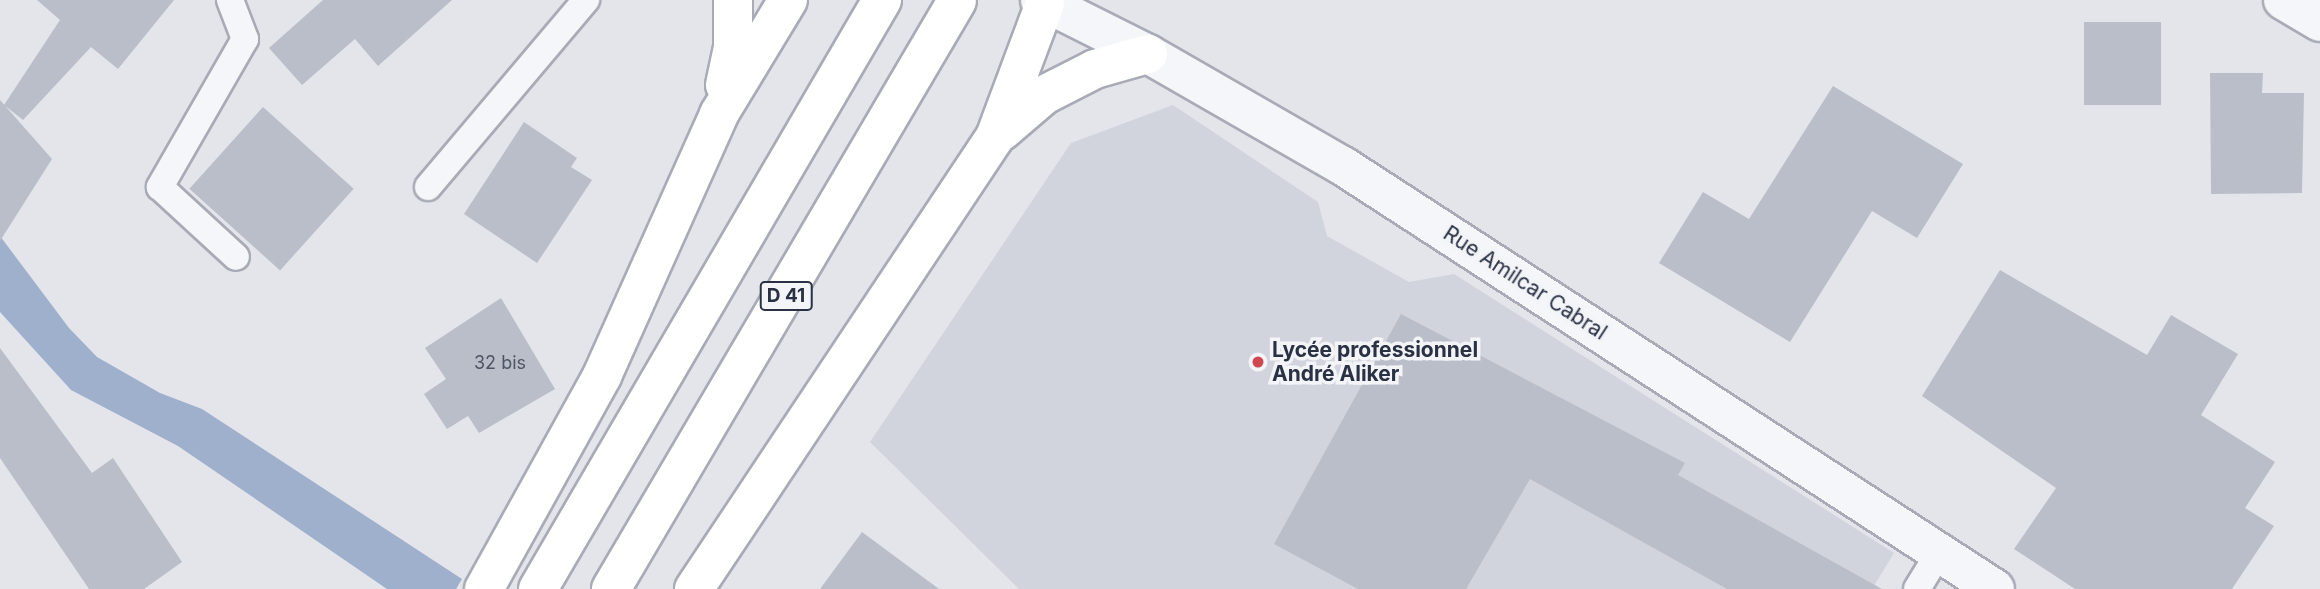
<!DOCTYPE html>
<html>
<head>
<meta charset="utf-8">
<style>
	body { margin:0 }
	#map { position:relative; width:2320px; height:589px; overflow:hidden; background:#e3e5eb; font-family:Inter,sans-serif }
	div>[style] { position:absolute }
	[style*='--x'] { left:calc(var(--x)*1px); top:calc(var(--y)*1px); width:calc(var(--w)*1px); rotate:calc(var(--a)*1deg) }
	.built>* { inset:0; background:#d1d4dd }
	.water>* { inset:0; background:#9eb0cb }
	.building>* { inset:0; background:#babec8; transform-origin:0 0 }
	.roads { filter:drop-shadow(2px 0 #a8abb5) drop-shadow(-2px 0 #a8abb5) drop-shadow(0 2px #a8abb5) drop-shadow(0 -2px #a8abb5) }
	.service>* { height:26px; margin:-13px; padding:0 13px; transform-origin:13px; border-radius:13px; background:#f5f6f9 }
	.minor>* { height:38px; margin:-19px; padding:0 19px; transform-origin:19px; border-radius:19px; background:#f5f6f9 }
	.tertiary>* { height:38px; margin:-19px; padding:0 19px; transform-origin:19px; border-radius:19px; background:#f5f6f9 }
	.trunk>* { height:38px; margin:-19px; padding:0 19px; transform-origin:19px; border-radius:19px; background:#fff }
	.dots>* { width:19px; height:19px; translate:-50% -50%; box-sizing:border-box; border:4px solid #f2f4f8; border-radius:50% }
	span { translate:-50% -50%; white-space:nowrap; text-align:center; line-height:1.15; -webkit-text-stroke:7px #f2f4f8; paint-order:stroke }
	.number-label { font-size:18px; color:#4e5464 }
	.number-label span { -webkit-text-stroke-width:0 }
	.shield-label span { padding:2px 5px; background:#f2f4f8; border:2px solid; border-radius:5px; -webkit-text-stroke-width:0 }
	.shield-label { font-size:19px; color:#2a3143; font-weight:700 }
	.street-label { font-size:21px; color:#2a3143 }
	.poi-label { font-size:21px; color:#2a3143; font-weight:700 }
	.left { translate:0 -50%; text-align:left }
</style>
</head>
<body>
<div id="map">
	<div class="built">
		<i style="clip-path:polygon(1173px 105px,1318px 202px,1327px 236px,1409px 282px,1454px 274px,1894px 553px,1872px 589px,1019px 589px,870px 442px,1071px 143px)"></i>
	</div>
	<div class="water">
		<i style="clip-path:polygon(0 236px,69px 328px,97px 357px,160px 393px,202px 409px,462px 579px,456px 589px,387px 589px,178px 446px,71px 390px,0 312px)"></i>
	</div>
	<div class="building">
		<i style="clip-path:polygon(37px 0,174px 0,118px 69px,91px 47px,23px 120px,4px 105px,60px 20px)"></i>
		<i style="clip-path:polygon(323px 0,452px 0,378px 66px,355px 39px,302px 85px,269px 48px)"></i>
		<i style="left:2084px;top:22px;width:77px;height:83px"></i>
		<i style="clip-path:polygon(2210px 73px,2263px 73px,2262px 93px,2304px 93px,2302px 193px,2211px 194px)"></i>
		<i style="clip-path:polygon(1833px 86px,1963px 164px,1917px 238px,1872px 211px,1790px 342px,1659px 263px,1703px 192px,1749px 219px)"></i>
		<i style="clip-path:polygon(0 100px,52px 159px,0 241px)"></i>
		<i style="left:263px;top:107px;width:122px;height:110px;rotate:42deg"></i>
		<i style="clip-path:polygon(524px 122px,577px 158px,571px 167px,592px 180px,537px 263px,464px 214px)"></i>
		<i style="clip-path:polygon(2000px 270px,2147px 355px,2171px 315px,2238px 354px,2201px 415px,2275px 462px,2245px 508px,2274px 526px,2232px 589px,2075px 589px,2014px 549px,2056px 488px,1922px 396px)"></i>
		<i style="clip-path:polygon(501px 298px,555px 389px,479px 433px,468px 416px,447px 429px,424px 394px,446px 379px,425px 348px)"></i>
		<i style="clip-path:polygon(1401px 314px,1685px 463px,1678px 475px,1882px 589px,1727px 589px,1530px 479px,1466px 589px,1358px 589px,1274px 544px)"></i>
		<i style="clip-path:polygon(0 348px,92px 473px,113px 458px,182px 562px,144px 589px,89px 589px,0 458px)"></i>
		<i style="clip-path:polygon(862px 532px,939px 589px,820px 589px)"></i>
	</div>
	<div class="roads">
		<div class="service">
			<i style="--x:230;--y:0;--w:42;--a:69"></i>
			<i style="--x:245;--y:39;--w:171;--a:119.9"></i>
			<i style="--x:160;--y:187;--w:103;--a:42.6"></i>
			<i style="--x:428;--y:187;--w:245;--a:-49.8"></i>
			<i style="--x:1917;--y:589;--w:42;--a:-58.6"></i>
		</div>
		<div class="minor">
			<i style="--x:2283;--y:0;--w:43;--a:30.7"></i>
		</div>
		<div class="tertiary">
			<i style="--x:1040;--y:0;--w:121;--a:26.6"></i>
			<i style="--x:1148;--y:54;--w:225;--a:29.9"></i>
			<i style="--x:1343;--y:166;--w:777;--a:32.97"></i>
		</div>
		<div class="trunk">
			<i style="--x:725;--y:85;--w:38;--a:-78"></i>
			<i style="--x:733;--y:48;--w:48;--a:-90"></i>
			<i style="--x:1002;--y:131;--w:55;--a:-40.6"></i>
			<i style="--x:1044;--y:95;--w:57;--a:-27"></i>
			<i style="--x:1095;--y:69;--w:55;--a:-15.8"></i>
			<i style="--x:484;--y:589;--w:244;--a:-61"></i>
			<i style="--x:602;--y:376;--w:287;--a:-65.9"></i>
			<i style="--x:719;--y:114;--w:133;--a:-58.8"></i>
			<i style="--x:538;--y:589;--w:682;--a:-59.71"></i>
			<i style="--x:611;--y:589;--w:682;--a:-59.53"></i>
			<i style="--x:694;--y:589;--w:543;--a:-56.34"></i>
			<i style="--x:995;--y:137;--w:143;--a:-69.5"></i>
		</div>
	</div>
	<div class="dots">
		<i style="left:1258px;top:362px;background:#cf4851"></i>
	</div>
	<div class="number-label">
		<span style="left:500px;top:363px">32 bis</span>
	</div>
	<div class="shield-label">
		<span style="left:786px;top:296px">D 41</span>
	</div>
	<div class="street-label">
		<span style="left:1525px;top:283px;rotate:33deg">Rue Amilcar Cabral</span>
	</div>
	<div class="poi-label">
		<span class="left" style="left:1272px;top:362px">Lycée professionnel<br>André Aliker</span>
	</div>
</div>
</body>
</html>
